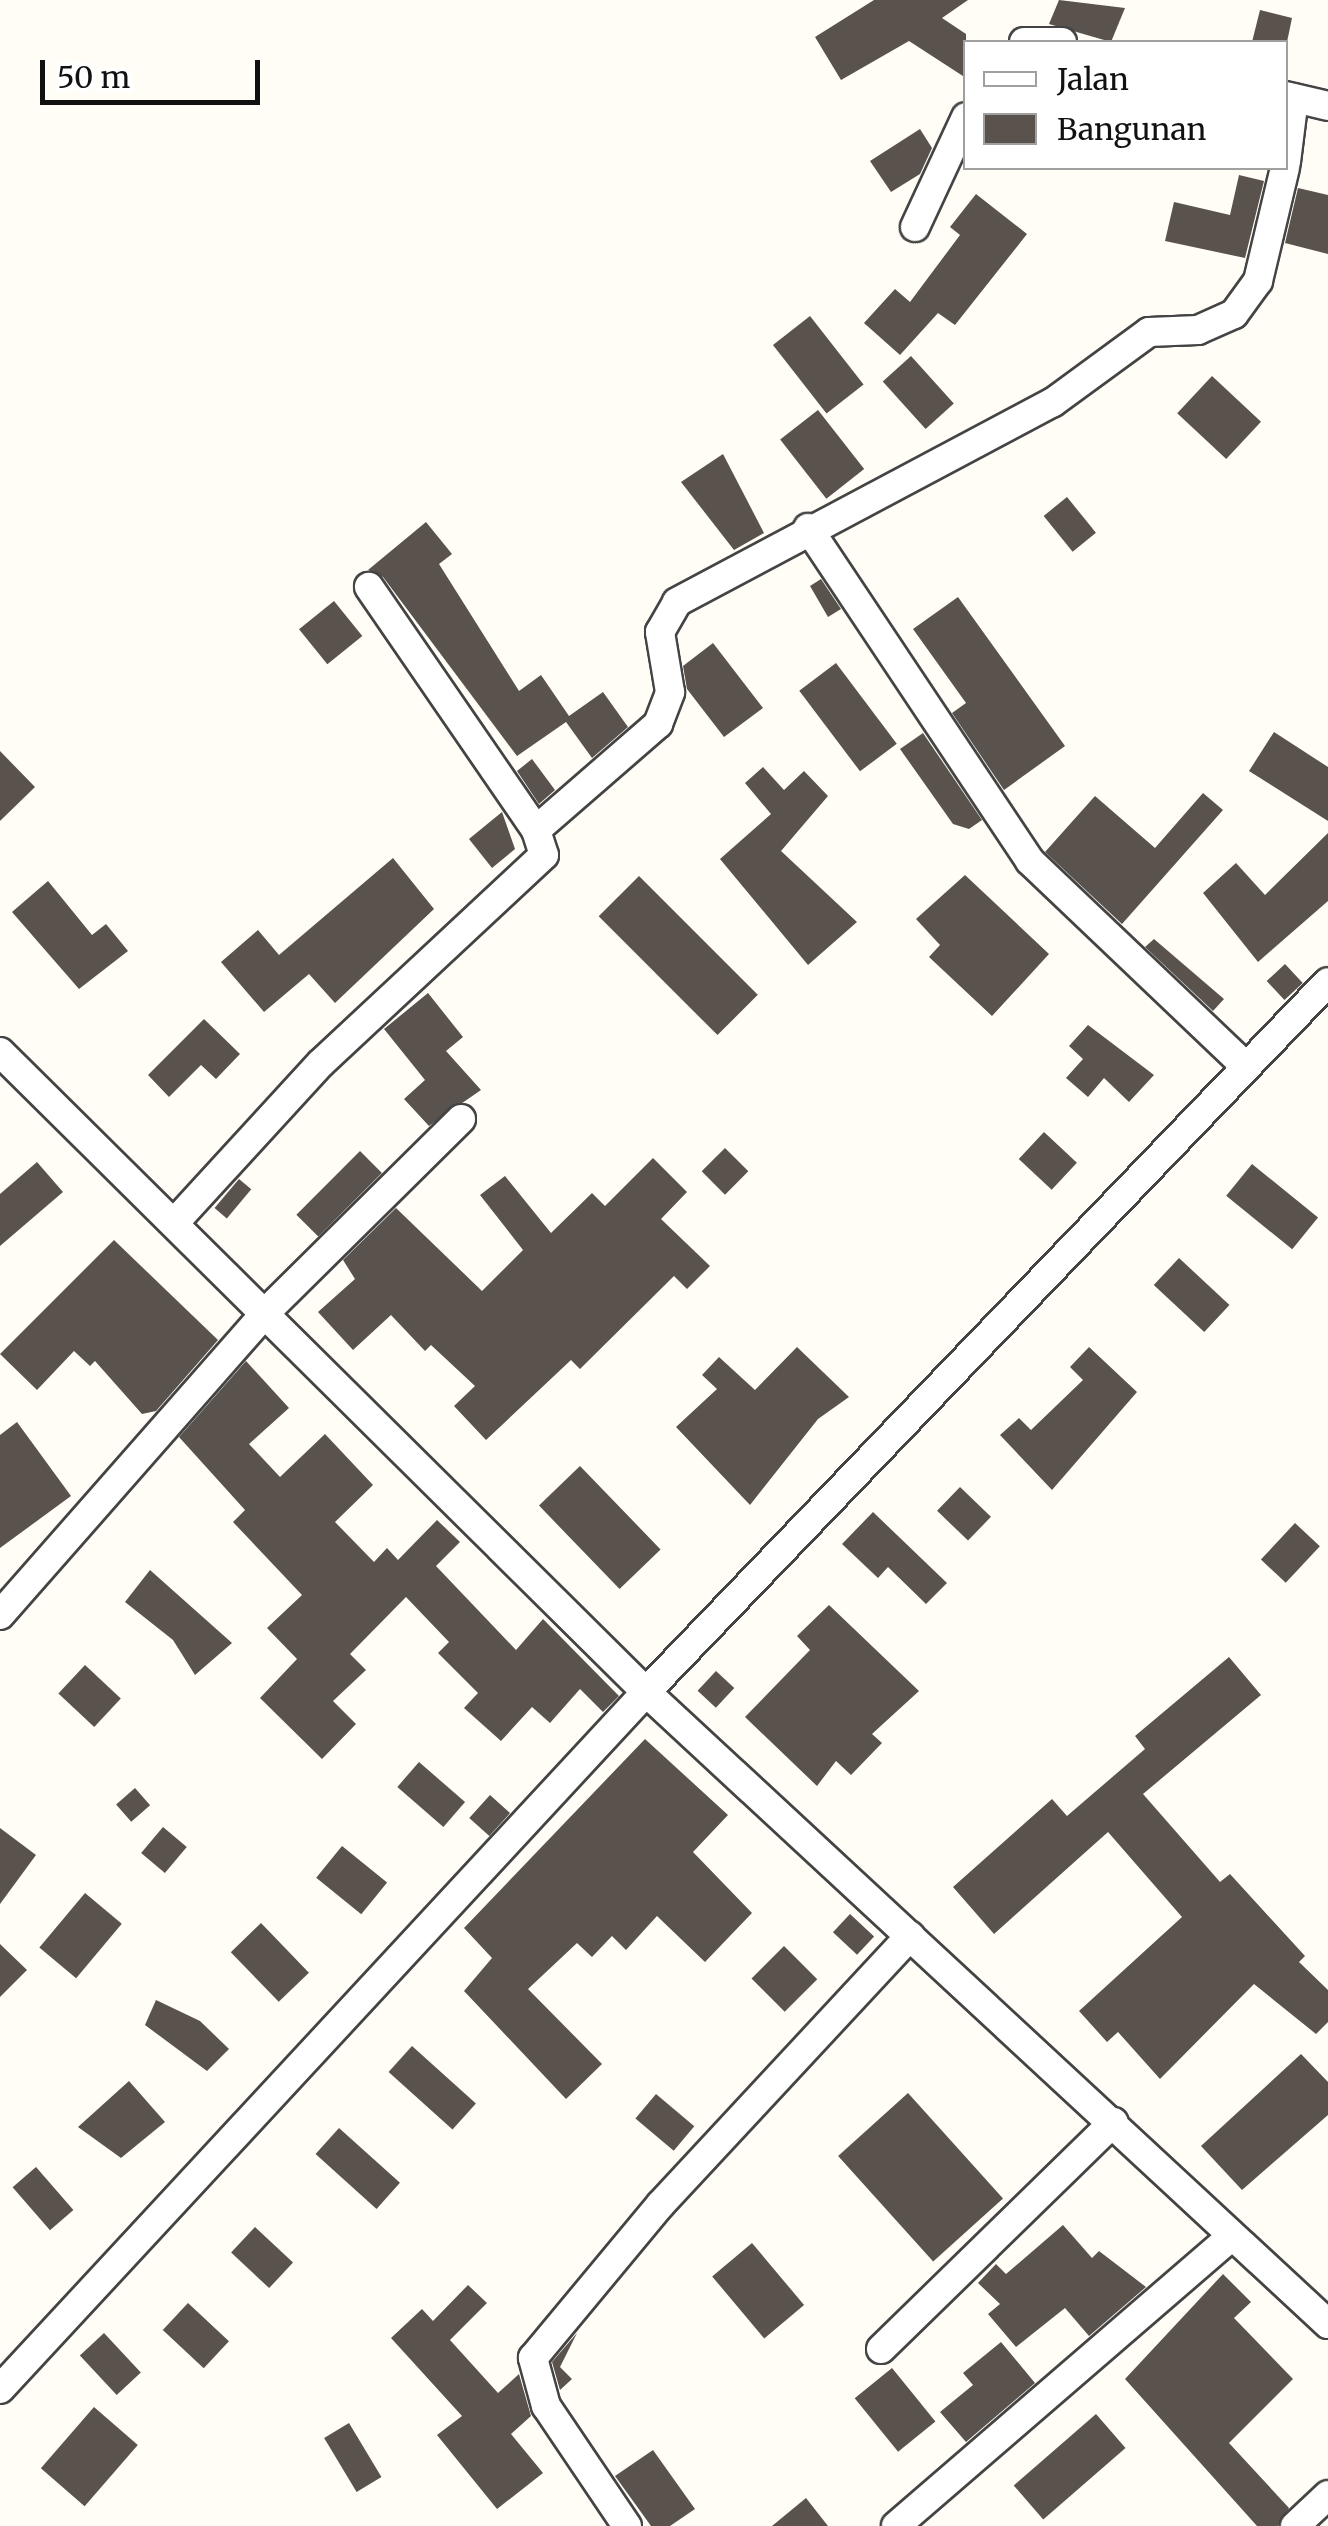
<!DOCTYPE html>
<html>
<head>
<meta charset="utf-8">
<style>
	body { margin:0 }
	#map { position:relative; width:1328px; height:2526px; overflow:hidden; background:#fffdf5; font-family:Merriweather,serif }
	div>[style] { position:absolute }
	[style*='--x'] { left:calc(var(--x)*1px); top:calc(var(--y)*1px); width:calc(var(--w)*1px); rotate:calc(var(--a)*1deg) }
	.building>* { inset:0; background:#5a524d; transform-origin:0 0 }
	.roads { filter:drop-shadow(2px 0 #444) drop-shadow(-2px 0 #444) drop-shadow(0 2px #444) drop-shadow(0 -2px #444) }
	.minor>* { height:28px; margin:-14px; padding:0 14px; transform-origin:14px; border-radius:14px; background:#fff }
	span { translate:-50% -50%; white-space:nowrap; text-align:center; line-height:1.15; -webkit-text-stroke:10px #fff; paint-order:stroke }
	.legend { position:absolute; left:963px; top:40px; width:325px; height:130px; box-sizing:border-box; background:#fff; border:2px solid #a0a0a0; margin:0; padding:12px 18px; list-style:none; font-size:30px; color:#111 }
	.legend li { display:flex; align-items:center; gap:20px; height:50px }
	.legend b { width:50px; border:2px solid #a0a0a0 }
	.scale { position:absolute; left:40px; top:60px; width:220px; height:45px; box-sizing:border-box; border:5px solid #111; border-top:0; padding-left:12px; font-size:30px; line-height:35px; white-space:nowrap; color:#111; -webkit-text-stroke:8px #fff; paint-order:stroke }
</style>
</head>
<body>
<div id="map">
	<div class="building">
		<i style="clip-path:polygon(874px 0,968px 0,942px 18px,966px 34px,966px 78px,909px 41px,841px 80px,815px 37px)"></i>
		<i style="clip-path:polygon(1059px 0,1125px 8px,1111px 42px,1049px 24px)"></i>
		<i style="clip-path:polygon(1260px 10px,1292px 18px,1287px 42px,1252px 42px)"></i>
		<i style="clip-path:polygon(920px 129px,932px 148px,920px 174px,891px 192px,870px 161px)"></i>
		<i style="clip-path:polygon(1239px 175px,1264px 181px,1245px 258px,1165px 241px,1174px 202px,1230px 215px)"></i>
		<i style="clip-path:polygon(1298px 188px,1328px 195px,1328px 254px,1285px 243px)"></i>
		<i style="clip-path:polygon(976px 194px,1027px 234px,955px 325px,938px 313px,900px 355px,864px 323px,895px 289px,910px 302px,960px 235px,950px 227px)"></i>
		<i style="left:810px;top:316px;width:87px;height:47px;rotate:52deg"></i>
		<i style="left:911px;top:356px;width:64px;height:38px;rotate:48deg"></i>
		<i style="left:1212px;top:376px;width:67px;height:51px;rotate:43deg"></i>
		<i style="left:818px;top:410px;width:75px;height:48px;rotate:52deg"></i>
		<i style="clip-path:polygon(723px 454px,764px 533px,734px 550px,681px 482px)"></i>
		<i style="left:1067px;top:497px;width:46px;height:30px;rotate:51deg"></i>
		<i style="clip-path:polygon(426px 522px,452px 554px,439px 564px,519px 691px,541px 675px,569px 716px,603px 692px,628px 727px,592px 758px,566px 722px,517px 756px,383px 577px,368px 570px)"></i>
		<i style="clip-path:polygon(821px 579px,841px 609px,828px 617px,810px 586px)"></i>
		<i style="clip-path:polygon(958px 597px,1065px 746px,1004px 790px,952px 713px,966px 703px,913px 629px)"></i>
		<i style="left:334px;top:601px;width:45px;height:45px;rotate:51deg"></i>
		<i style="clip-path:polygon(713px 643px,763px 708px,724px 737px,687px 689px,683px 666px)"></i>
		<i style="left:836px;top:663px;width:101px;height:46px;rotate:53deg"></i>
		<i style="clip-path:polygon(1274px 732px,1328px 767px,1328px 821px,1249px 771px)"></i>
		<i style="clip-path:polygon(923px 733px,982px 820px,969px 829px,953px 824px,900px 749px)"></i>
		<i style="clip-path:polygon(0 751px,35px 787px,0 821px)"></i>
		<i style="clip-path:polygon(532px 759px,555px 790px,539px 804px,517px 771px)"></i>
		<i style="clip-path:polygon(763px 767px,784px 790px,804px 771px,828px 796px,781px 851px,857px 922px,808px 965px,720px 859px,771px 814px,745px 783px)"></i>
		<i style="clip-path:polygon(1203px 793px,1223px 810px,1122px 924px,1045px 852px,1095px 796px,1155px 848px)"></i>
		<i style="clip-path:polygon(502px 812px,515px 849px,492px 868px,469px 839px)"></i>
		<i style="clip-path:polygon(1328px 833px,1328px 901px,1258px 962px,1203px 893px,1236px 863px,1265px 895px)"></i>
		<i style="clip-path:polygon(393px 858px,434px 909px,335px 1003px,309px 974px,264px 1012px,221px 962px,258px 930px,279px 955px)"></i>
		<i style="clip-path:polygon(965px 875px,1049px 954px,992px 1016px,929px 957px,940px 945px,916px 919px)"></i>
		<i style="left:639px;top:876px;width:168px;height:57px;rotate:45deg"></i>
		<i style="clip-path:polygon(48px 881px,92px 935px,106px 924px,128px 951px,79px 989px,12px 912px)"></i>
		<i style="clip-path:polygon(1154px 939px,1224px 999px,1213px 1011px,1145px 947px)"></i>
		<i style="left:1285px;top:964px;width:26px;height:25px;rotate:47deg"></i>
		<i style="clip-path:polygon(428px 993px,463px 1037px,446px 1051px,481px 1090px,429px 1126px,404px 1099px,425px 1080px,384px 1029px)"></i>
		<i style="clip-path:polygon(204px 1019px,240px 1054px,216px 1079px,201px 1065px,169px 1097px,148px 1075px)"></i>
		<i style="clip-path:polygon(1088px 1025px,1154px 1075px,1129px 1102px,1104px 1078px,1088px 1097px,1066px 1078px,1083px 1059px,1069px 1046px)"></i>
		<i style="left:1044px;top:1132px;width:45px;height:37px;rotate:43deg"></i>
		<i style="left:725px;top:1148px;width:33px;height:33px;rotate:45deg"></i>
		<i style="left:360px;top:1151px;width:31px;height:90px;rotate:45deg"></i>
		<i style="clip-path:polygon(653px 1158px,687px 1192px,661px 1219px,710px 1266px,687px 1289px,674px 1276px,580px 1369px,571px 1360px,486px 1440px,454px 1406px,475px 1386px,431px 1345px,425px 1351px,391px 1315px,353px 1350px,318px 1312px,355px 1279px,343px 1260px,396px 1208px,482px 1291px,523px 1250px,480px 1195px,505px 1176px,551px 1233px,592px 1193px,605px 1206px)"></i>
		<i style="clip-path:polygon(37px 1162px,63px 1192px,0 1246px,0 1194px)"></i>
		<i style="left:1252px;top:1164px;width:85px;height:41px;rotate:39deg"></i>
		<i style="left:239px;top:1179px;width:16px;height:38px;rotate:40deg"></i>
		<i style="clip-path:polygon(114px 1240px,218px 1340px,156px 1411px,142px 1414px,95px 1361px,90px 1366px,74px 1351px,37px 1390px,0 1354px)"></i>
		<i style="left:1179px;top:1258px;width:69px;height:37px;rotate:43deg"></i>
		<i style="clip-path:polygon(797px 1347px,849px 1397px,818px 1419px,750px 1505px,676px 1427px,717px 1389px,702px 1375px,719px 1357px,755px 1390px)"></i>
		<i style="clip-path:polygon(1089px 1347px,1137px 1392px,1052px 1490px,1000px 1435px,1019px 1418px,1031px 1430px,1083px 1380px,1070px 1367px)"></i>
		<i style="clip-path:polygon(246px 1361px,289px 1408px,249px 1444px,280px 1477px,325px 1434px,373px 1485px,335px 1522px,374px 1562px,387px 1548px,398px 1560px,437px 1520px,460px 1542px,436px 1566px,516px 1650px,543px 1619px,619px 1696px,603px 1712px,580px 1689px,550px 1723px,532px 1707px,501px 1741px,464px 1708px,478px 1693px,438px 1653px,449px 1642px,406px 1597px,350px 1654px,366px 1670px,333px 1701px,356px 1724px,322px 1759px,260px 1698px,297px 1659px,267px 1628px,302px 1595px,233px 1522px,245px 1510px,179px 1437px)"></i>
		<i style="clip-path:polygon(17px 1422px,71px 1496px,0 1548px,0 1435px)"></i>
		<i style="left:580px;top:1466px;width:116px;height:57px;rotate:46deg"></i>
		<i style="left:960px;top:1487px;width:43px;height:33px;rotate:44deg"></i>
		<i style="clip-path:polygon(873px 1512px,947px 1583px,926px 1604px,888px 1567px,878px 1578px,842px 1544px)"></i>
		<i style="left:1295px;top:1523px;width:34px;height:50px;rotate:43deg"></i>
		<i style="clip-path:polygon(150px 1570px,232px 1643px,195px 1675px,173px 1640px,125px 1602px)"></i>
		<i style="clip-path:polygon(829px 1605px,919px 1691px,872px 1734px,882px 1743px,851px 1775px,836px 1761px,817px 1786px,745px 1717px,810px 1650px,797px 1636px)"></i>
		<i style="clip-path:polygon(1229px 1657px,1261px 1695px,1143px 1794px,1220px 1882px,1230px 1874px,1305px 1956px,1299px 1962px,1328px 1990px,1328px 2022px,1316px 2034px,1254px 1984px,1160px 2079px,1118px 2032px,1107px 2042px,1079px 2011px,1182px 1917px,1108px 1832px,994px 1934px,953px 1887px,1052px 1799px,1067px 1816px,1145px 1749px,1135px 1736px)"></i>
		<i style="left:85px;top:1665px;width:49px;height:39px;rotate:43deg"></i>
		<i style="left:716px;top:1671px;width:25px;height:27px;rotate:43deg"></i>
		<i style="clip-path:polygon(645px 1739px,728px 1815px,693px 1852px,752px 1913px,705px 1962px,657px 1916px,626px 1950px,612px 1936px,592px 1957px,577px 1943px,528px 1989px,602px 2064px,566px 2099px,464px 1991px,492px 1958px,464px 1928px)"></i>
		<i style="left:419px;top:1762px;width:61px;height:33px;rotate:41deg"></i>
		<i style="left:135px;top:1788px;width:23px;height:25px;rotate:49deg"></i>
		<i style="left:490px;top:1795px;width:27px;height:31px;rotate:42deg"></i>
		<i style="left:163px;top:1827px;width:31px;height:34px;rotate:40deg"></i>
		<i style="clip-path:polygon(0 1828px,36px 1855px,0 1904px)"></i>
		<i style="left:342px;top:1846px;width:58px;height:41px;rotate:39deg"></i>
		<i style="left:85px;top:1893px;width:48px;height:71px;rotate:40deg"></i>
		<i style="left:850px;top:1914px;width:33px;height:25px;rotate:43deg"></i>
		<i style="left:261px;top:1923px;width:69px;height:42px;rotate:46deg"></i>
		<i style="clip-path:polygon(0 1944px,27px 1970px,0 1997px)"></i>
		<i style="left:784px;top:1946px;width:47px;height:46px;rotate:45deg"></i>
		<i style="clip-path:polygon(156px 2000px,200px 2021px,229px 2049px,207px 2071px,145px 2025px)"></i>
		<i style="left:412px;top:2046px;width:86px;height:35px;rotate:42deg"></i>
		<i style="clip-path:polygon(1301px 2054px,1328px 2082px,1328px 2115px,1242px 2190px,1201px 2146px)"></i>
		<i style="clip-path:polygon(129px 2081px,165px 2122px,121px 2158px,78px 2127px)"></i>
		<i style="left:908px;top:2093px;width:142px;height:94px;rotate:48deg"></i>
		<i style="left:656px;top:2094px;width:50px;height:32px;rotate:40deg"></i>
		<i style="left:339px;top:2128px;width:82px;height:35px;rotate:42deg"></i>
		<i style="left:36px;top:2167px;width:57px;height:31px;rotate:49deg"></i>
		<i style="clip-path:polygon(1063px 2225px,1092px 2258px,1099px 2251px,1146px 2287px,1089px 2336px,1065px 2308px,1016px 2347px,988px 2314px,1000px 2304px,978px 2283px,996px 2264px,1006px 2274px)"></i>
		<i style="left:255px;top:2227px;width:52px;height:35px;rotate:43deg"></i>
		<i style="left:752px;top:2243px;width:81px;height:52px;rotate:50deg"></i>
		<i style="clip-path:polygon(1223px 2274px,1251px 2302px,1234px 2318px,1293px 2379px,1229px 2443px,1289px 2508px,1278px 2526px,1257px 2526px,1125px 2379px)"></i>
		<i style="clip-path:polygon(468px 2285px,487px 2303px,450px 2340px,498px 2393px,519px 2374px,531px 2416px,511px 2434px,543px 2473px,497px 2509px,437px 2435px,462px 2416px,391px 2338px,422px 2309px,433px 2321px)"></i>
		<i style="left:188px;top:2303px;width:56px;height:37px;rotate:43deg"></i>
		<i style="left:104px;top:2333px;width:54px;height:33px;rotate:47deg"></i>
		<i style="clip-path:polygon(577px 2333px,560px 2367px,572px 2379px,560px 2390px,552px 2362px)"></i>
		<i style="clip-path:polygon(1001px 2342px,1035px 2383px,966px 2442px,940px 2412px,973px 2385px,963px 2373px)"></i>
		<i style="left:892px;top:2368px;width:69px;height:48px;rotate:51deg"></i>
		<i style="left:94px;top:2407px;width:58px;height:81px;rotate:41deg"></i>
		<i style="left:1096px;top:2414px;width:45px;height:109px;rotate:49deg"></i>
		<i style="left:349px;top:2423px;width:63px;height:29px;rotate:59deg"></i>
		<i style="clip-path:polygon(653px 2450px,695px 2509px,670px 2526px,651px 2526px,615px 2476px)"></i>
		<i style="clip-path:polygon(806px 2498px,828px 2526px,772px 2526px)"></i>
	</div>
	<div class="roads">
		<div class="minor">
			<i style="--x:1024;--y:42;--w:38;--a:0"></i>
			<i style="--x:1286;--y:96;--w:43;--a:13.4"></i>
			<i style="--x:1286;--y:162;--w:64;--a:-82.9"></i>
			<i style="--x:915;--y:227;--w:121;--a:-65.1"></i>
			<i style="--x:808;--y:528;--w:400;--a:56.3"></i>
			<i style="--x:1030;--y:861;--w:298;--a:43.6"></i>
			<i style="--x:536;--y:830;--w:162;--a:-41"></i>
			<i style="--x:658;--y:724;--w:34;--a:-69"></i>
			<i style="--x:670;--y:692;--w:61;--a:-99.5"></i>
			<i style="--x:660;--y:632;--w:34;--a:-60"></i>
			<i style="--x:677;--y:602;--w:425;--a:-28"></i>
			<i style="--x:1052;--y:403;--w:120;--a:-36.2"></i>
			<i style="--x:1149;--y:332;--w:49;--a:-2.3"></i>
			<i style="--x:1198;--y:330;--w:39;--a:-24"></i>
			<i style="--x:1234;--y:314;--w:41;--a:-54"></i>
			<i style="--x:1258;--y:281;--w:116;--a:-76.6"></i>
			<i style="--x:0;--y:1052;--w:909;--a:44.73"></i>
			<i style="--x:646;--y:1692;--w:930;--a:42.82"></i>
			<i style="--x:176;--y:1221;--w:214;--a:-47.5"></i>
			<i style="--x:321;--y:1063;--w:305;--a:-43"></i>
			<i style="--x:544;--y:855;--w:26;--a:-108"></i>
			<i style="--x:536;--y:830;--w:295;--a:-124.5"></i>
			<i style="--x:0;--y:1615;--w:405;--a:-48.7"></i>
			<i style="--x:267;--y:1311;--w:273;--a:-44.7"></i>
			<i style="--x:881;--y:2349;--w:325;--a:-44.3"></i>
			<i style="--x:0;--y:2389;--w:950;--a:-47.17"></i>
			<i style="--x:646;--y:1692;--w:984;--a:-46.15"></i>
			<i style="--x:627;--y:2526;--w:145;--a:-124"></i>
			<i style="--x:546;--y:2406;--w:50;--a:-105.2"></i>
			<i style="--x:533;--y:2358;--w:200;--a:-50.3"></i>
			<i style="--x:661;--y:2204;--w:366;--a:-47.1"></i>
			<i style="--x:896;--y:2526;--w:444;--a:-40.8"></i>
			<i style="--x:1295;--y:2526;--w:45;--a:-43.2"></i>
		</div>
	</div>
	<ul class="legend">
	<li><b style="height:12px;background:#fff"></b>Jalan</li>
	<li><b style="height:28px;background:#5a524d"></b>Bangunan</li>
	</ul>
	<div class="scale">50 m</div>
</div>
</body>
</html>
